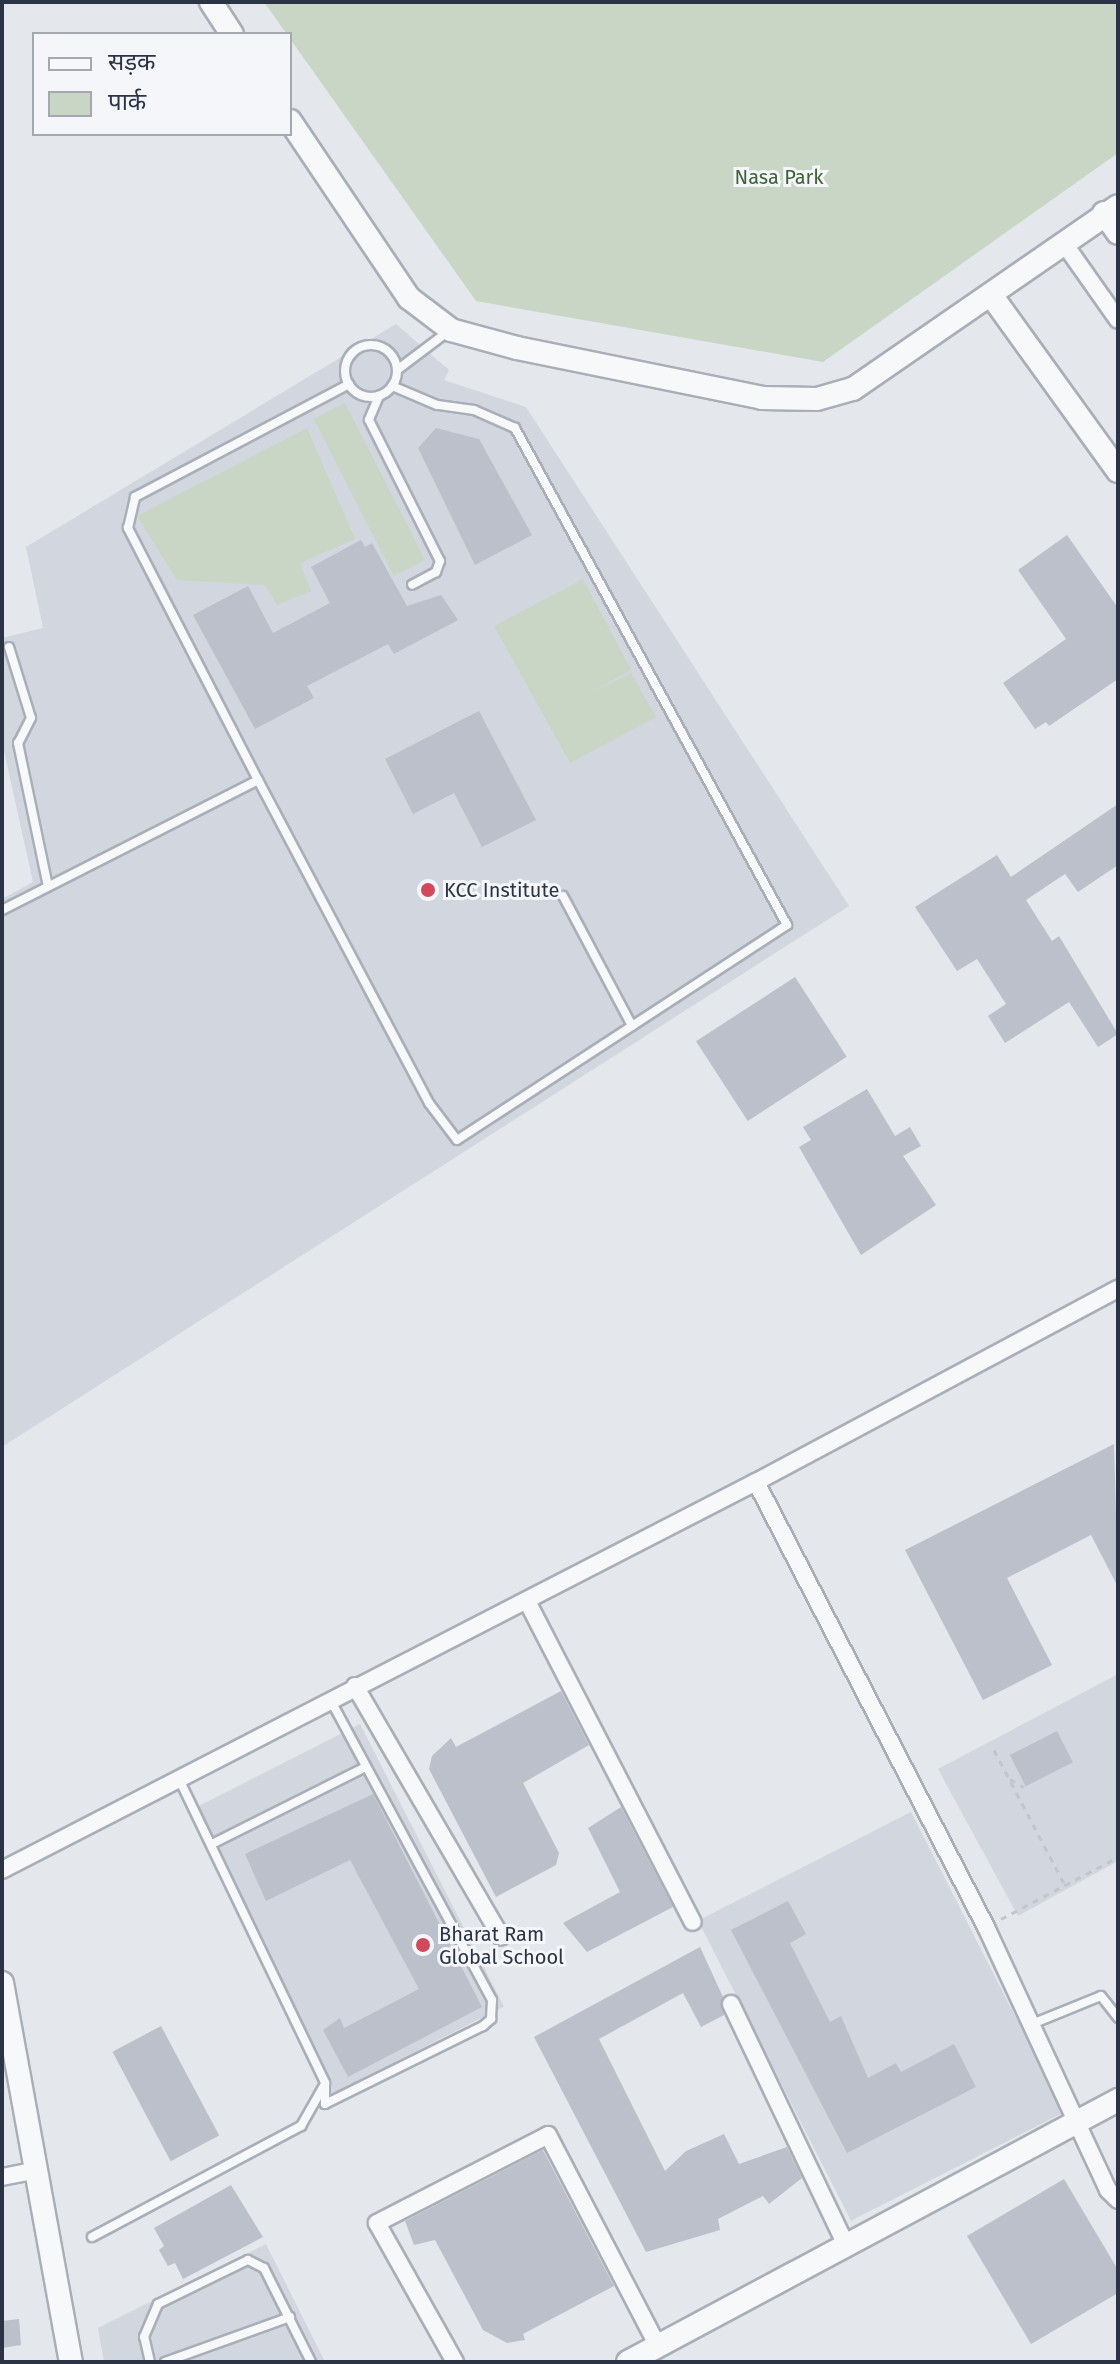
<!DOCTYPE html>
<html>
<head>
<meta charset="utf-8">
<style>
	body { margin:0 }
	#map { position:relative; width:1120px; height:2364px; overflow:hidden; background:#e4e7ec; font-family:"Fira Sans","Noto Sans Devanagari",sans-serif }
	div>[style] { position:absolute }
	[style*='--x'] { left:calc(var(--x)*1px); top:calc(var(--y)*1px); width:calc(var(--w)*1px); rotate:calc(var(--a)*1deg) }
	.built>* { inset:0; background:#d2d6de; transform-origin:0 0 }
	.green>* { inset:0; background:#c9d6c5; transform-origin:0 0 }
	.building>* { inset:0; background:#bbc0ca; transform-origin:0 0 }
	.path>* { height:3px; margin-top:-1.5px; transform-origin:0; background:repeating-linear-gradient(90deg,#c2c5cb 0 6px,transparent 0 12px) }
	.roads { filter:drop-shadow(2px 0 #a9aeb7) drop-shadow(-2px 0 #a9aeb7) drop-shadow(0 2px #a9aeb7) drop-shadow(0 -2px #a9aeb7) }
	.service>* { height:8px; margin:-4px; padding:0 4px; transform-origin:4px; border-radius:4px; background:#f7f8fa }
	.service>.ring { margin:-4px; padding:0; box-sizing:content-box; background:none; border:8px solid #f7f8fa; border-radius:50% }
	.minor>* { height:16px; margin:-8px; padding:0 8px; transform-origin:8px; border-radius:8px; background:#f7f8fa }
	.tertiary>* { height:22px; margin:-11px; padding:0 11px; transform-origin:11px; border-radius:11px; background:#f7f8fa }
	.dots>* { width:22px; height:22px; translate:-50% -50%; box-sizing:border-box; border:4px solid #f4f6f9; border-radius:50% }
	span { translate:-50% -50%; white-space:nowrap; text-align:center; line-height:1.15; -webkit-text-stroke:6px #f4f6f9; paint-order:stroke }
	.park-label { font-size:20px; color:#3f6138 }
	.poi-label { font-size:20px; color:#2b3445 }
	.left { translate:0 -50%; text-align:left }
	.frame { position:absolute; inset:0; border:4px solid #2b3445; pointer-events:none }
	.legend { position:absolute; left:32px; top:32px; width:260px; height:104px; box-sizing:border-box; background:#f4f6f9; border:2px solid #a4a8b1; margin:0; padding:10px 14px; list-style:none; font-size:24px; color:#2b3445 }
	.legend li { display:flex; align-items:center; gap:16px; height:40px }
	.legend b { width:40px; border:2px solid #a4a8b1 }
</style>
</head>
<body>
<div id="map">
	<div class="built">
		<i style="clip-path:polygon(396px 324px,449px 370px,444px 380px,526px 407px,849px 906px,2px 1447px,2px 899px,33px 882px,2px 742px,2px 638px,43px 628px,26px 547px)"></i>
		<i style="clip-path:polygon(1118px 1674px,1118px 1861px,1018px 1916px,938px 1769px)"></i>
		<i style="left:360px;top:1724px;width:317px;height:193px;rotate:63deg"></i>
		<i style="left:911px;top:1812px;width:337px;height:239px;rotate:63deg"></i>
		<i style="clip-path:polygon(266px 2244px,325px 2362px,104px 2362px,98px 2328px)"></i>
	</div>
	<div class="green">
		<i style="clip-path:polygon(264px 2px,1118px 2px,1118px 153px,823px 362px,476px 301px)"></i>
		<i style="left:345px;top:403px;width:176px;height:35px;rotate:63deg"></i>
		<i style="clip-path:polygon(307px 428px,355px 539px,300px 563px,311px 591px,277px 605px,265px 585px,177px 580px,137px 516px)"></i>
		<i style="clip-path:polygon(583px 579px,631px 670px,586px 695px,631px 673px,656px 717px,570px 763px,494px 626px)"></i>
	</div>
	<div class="building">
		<i style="clip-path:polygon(436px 428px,479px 439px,532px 535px,475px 565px,418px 448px)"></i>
		<i style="clip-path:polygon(1067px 535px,1118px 608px,1118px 679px,1049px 726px,1046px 722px,1035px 729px,1003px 683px,1066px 639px,1018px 570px)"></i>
		<i style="clip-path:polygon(361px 540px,365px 547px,372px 543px,407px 606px,441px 595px,458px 620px,394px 654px,388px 644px,307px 686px,314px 698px,255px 729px,193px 615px,248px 586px,273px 633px,330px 603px,311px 567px)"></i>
		<i style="clip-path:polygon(479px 711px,536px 820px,482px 847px,454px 793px,413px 814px,385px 759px)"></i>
		<i style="clip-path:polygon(1118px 804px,1118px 865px,1078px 892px,1065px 874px,1026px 900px,1052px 941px,1059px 936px,1118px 1034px,1098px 1047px,1069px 1002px,1005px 1043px,988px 1016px,1006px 1004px,977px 959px,957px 971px,915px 907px,997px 855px,1011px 877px)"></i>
		<i style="left:795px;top:977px;width:95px;height:118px;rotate:57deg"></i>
		<i style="clip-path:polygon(867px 1089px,895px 1136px,910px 1127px,921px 1146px,903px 1156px,936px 1205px,861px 1255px,799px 1147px,811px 1140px,803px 1127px)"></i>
		<i style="clip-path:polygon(1114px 1444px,1118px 1587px,1091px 1535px,1007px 1578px,1052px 1665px,983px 1700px,905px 1550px)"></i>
		<i style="clip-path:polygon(561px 1691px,589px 1745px,523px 1783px,559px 1853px,556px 1865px,496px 1897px,429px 1769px,432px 1756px,451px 1738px,456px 1747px)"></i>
		<i style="left:1057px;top:1731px;width:35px;height:53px;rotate:63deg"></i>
		<i style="clip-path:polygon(373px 1794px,482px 2007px,348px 2077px,323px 2030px,340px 2018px,344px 2028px,419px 1989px,350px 1860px,266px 1901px,245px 1854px)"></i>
		<i style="clip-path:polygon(621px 1807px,673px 1907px,587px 1952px,563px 1923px,620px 1892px,588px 1828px)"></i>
		<i style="clip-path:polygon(788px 1901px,806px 1934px,790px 1943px,830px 2022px,841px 2016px,868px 2078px,896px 2063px,901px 2072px,954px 2044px,976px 2087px,847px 2153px,731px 1930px)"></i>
		<i style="clip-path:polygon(700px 1947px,723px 1997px,724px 2015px,701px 2027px,683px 1993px,599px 2039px,665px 2171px,686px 2151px,724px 2134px,739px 2164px,787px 2147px,802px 2178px,769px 2204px,763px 2196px,718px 2219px,720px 2230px,646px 2252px,534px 2037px)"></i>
		<i style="left:161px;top:2026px;width:124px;height:55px;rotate:62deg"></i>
		<i style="clip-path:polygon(543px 2150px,614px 2286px,523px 2334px,525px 2340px,507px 2343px,483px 2330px,435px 2240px,414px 2245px,405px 2221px)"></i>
		<i style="clip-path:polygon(1064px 2179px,1118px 2270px,1118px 2293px,1031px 2344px,967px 2236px)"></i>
		<i style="clip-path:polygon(231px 2185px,263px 2237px,183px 2279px,175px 2263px,168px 2266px,159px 2250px,164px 2246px,154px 2228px)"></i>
		<i style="clip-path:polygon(19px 2319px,21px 2345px,2px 2348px,2px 2321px)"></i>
	</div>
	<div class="path">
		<i style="--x:994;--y:1750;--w:153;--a:62.3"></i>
		<i style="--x:1010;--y:1779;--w:16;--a:30"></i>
		<i style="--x:1001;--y:1919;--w:132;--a:-27.9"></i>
	</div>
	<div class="roads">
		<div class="service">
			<i class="ring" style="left:345px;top:345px;width:44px;height:44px"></i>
			<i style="--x:397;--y:370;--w:66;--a:-37"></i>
			<i style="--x:379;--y:396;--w:26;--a:113"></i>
			<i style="--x:369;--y:420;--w:158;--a:63.3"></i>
			<i style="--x:440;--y:561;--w:12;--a:110"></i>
			<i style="--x:436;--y:572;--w:27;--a:152"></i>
			<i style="--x:9;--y:647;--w:74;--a:72.8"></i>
			<i style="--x:31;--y:718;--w:28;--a:117"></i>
			<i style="--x:18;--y:743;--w:146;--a:78.2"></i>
			<i style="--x:258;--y:780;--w:284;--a:-117.3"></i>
			<i style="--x:128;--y:528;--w:32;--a:-77"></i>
			<i style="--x:135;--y:497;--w:242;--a:-27.8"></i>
			<i style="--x:563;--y:896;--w:147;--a:62"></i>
			<i style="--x:2;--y:910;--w:287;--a:-26.9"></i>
			<i style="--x:258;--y:780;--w:365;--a:62.1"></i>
			<i style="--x:429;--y:1103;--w:46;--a:52.9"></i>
			<i style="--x:457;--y:1140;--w:394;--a:-33.1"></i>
			<i style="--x:787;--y:925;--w:567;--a:-118.69"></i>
			<i style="--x:515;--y:428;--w:45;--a:-156.3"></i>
			<i style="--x:474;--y:410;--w:37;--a:-172"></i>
			<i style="--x:437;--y:405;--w:49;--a:-157.1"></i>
			<i style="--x:179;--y:1779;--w:337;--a:64.3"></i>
			<i style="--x:325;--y:2083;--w:21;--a:90"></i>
			<i style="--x:325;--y:2104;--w:176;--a:-26.3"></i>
			<i style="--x:483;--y:2026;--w:11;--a:-41"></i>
			<i style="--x:491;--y:2019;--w:19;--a:-87"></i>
			<i style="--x:492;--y:2000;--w:342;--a:-118.3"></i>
			<i style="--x:212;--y:1844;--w:172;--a:-26.6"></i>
			<i style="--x:1032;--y:2024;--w:74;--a:-22.1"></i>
			<i style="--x:1101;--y:1996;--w:28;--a:52"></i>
			<i style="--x:92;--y:2237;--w:237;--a:-28"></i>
			<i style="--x:301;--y:2126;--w:48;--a:-60.3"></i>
			<i style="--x:150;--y:2362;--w:26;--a:-103"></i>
			<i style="--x:144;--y:2337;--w:36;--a:-67"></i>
			<i style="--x:158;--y:2304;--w:100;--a:-26.1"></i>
			<i style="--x:248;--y:2260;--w:18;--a:27"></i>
			<i style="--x:264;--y:2268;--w:105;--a:63.4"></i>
			<i style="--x:165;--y:2362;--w:133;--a:-19.8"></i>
		</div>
		<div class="minor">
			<i style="--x:1063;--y:242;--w:95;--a:54.8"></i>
			<i style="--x:756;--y:1482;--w:501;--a:62.67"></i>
			<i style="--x:986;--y:1927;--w:290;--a:65.1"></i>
			<i style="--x:1108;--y:2190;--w:14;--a:45"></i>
			<i style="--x:527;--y:1601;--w:361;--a:62.7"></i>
			<i style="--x:355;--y:1686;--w:290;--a:59.8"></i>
			<i style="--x:2;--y:1870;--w:848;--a:-27.23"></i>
			<i style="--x:756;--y:1482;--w:410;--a:-28.1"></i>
			<i style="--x:731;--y:2004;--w:267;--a:64.5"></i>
			<i style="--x:2;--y:2177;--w:37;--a:-11"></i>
			<i style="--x:455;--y:2362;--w:159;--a:-119.3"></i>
			<i style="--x:377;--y:2223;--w:192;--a:-27.2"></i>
			<i style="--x:548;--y:2135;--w:238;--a:62.5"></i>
		</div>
		<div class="tertiary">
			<i style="--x:211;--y:2;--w:38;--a:57"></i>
			<i style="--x:290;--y:121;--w:213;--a:56.1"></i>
			<i style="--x:409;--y:298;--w:53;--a:37.3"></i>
			<i style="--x:451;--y:330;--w:68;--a:15.3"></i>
			<i style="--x:517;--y:348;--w:250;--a:11.5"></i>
			<i style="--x:762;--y:398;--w:55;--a:1"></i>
			<i style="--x:817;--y:399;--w:37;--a:-16"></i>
			<i style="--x:853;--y:389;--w:322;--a:-34.6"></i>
			<i style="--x:1104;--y:213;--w:24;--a:55"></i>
			<i style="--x:991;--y:295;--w:217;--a:54.2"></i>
			<i style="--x:2;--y:1983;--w:385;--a:79.7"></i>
			<i style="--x:628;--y:2362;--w:556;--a:-28.13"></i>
		</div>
	</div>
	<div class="dots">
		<i style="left:428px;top:890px;background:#d1495b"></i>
		<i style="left:423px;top:1945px;background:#d1495b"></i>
	</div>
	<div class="park-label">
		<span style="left:779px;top:177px">Nasa Park</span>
	</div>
	<div class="poi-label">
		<span class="left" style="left:444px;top:890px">KCC Institute</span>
		<span class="left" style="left:439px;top:1946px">Bharat Ram<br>Global School</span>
	</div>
	<div class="frame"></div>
	<ul class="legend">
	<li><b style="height:10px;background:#f7f8fa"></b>सड़क</li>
	<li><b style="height:22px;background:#c9d6c5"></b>पार्क</li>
	</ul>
</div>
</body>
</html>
